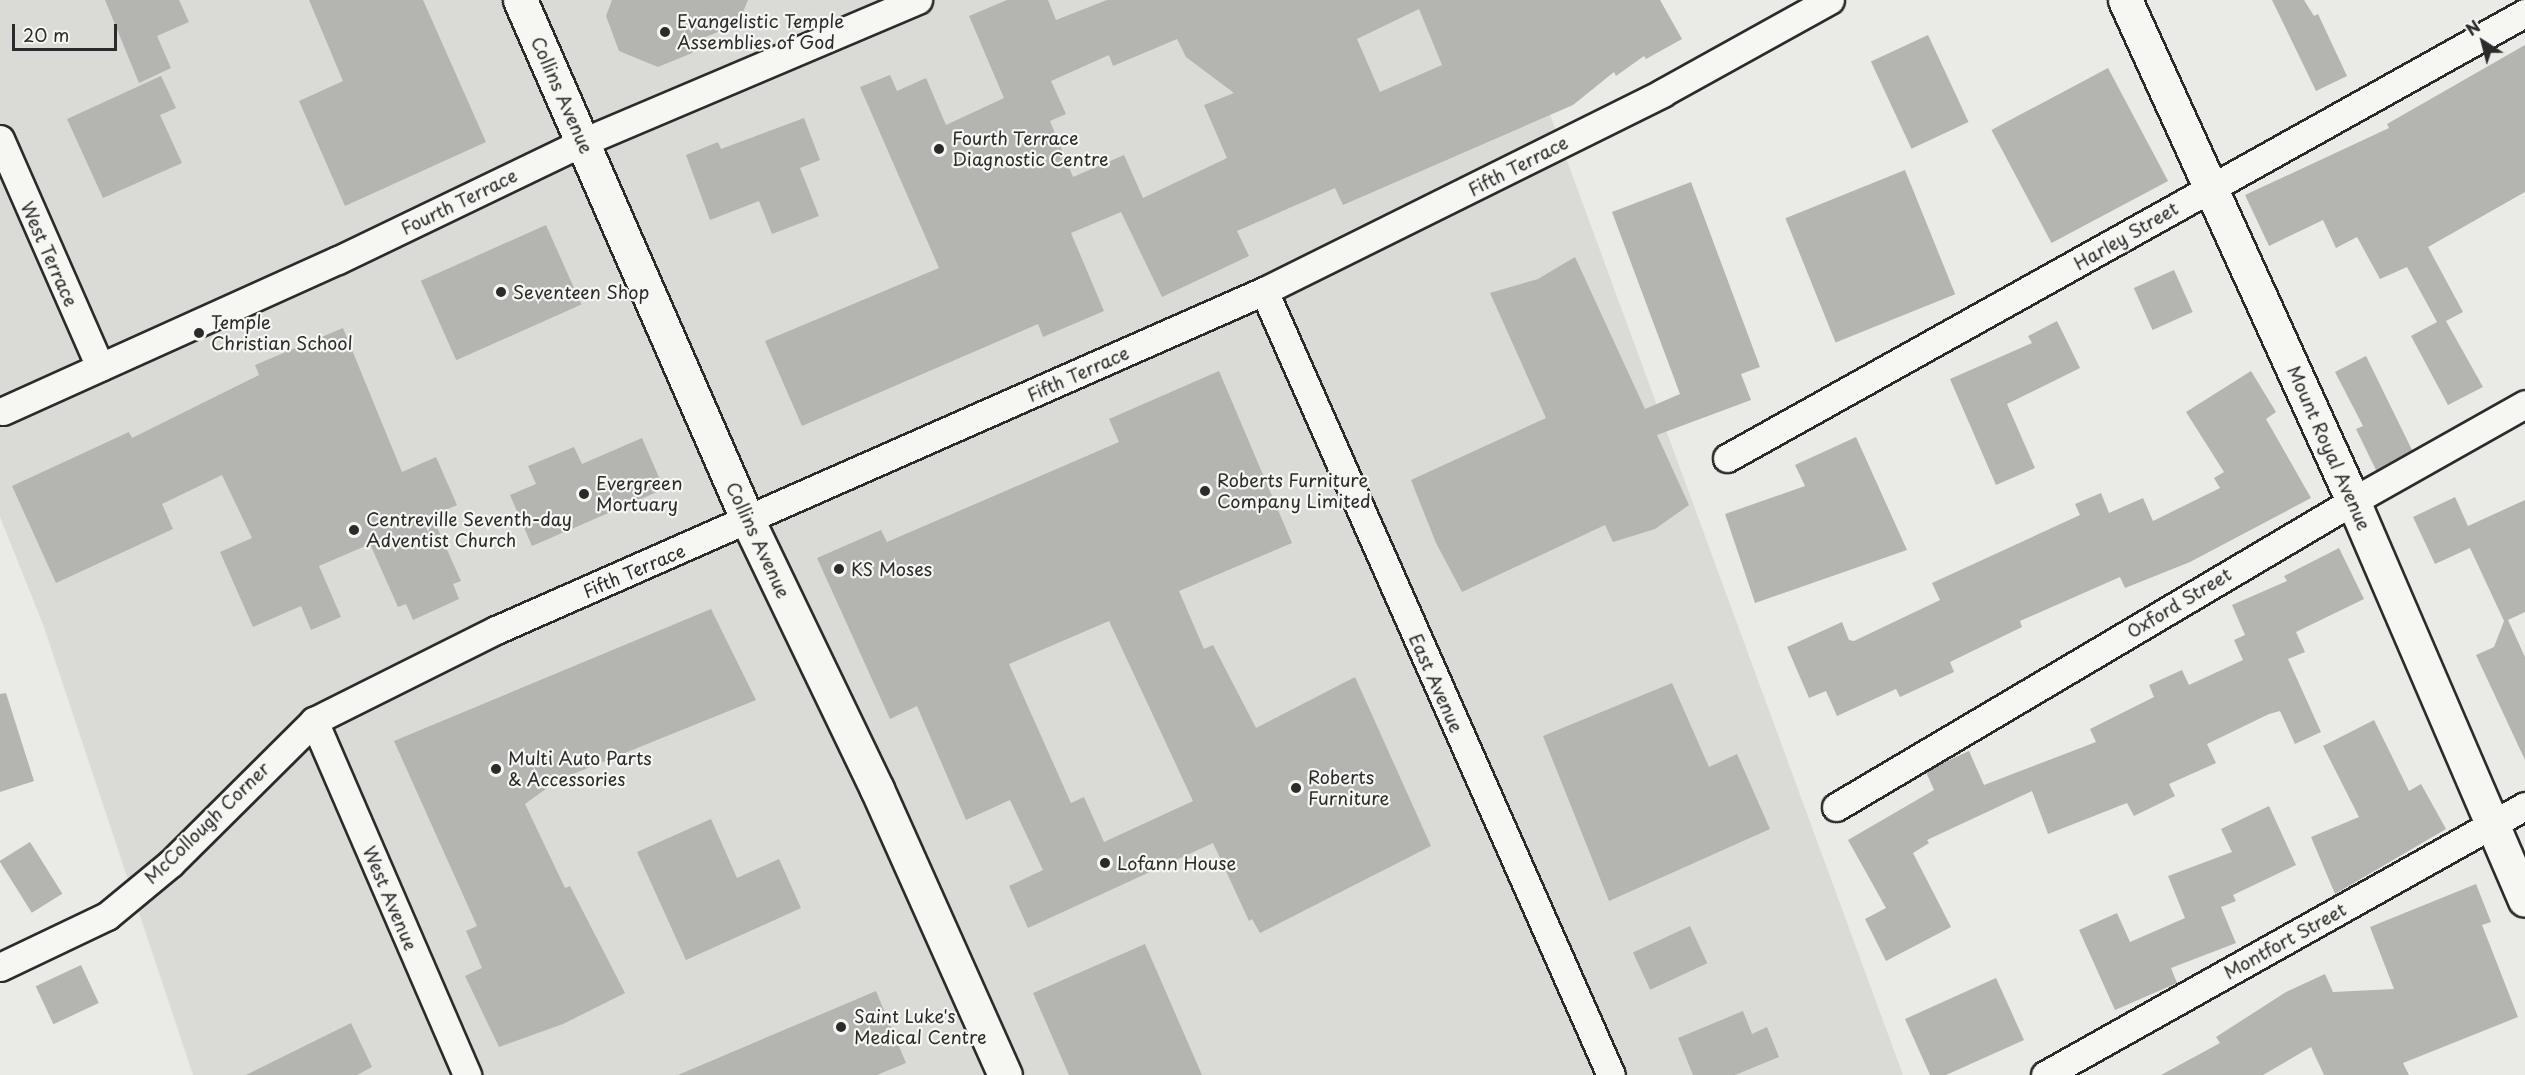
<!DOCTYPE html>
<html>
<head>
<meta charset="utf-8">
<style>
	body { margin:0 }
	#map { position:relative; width:2525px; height:1075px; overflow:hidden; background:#eaeae6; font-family:"Playpen Sans",sans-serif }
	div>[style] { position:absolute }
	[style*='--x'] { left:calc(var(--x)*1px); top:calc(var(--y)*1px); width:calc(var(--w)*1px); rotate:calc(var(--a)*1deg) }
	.built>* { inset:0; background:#dadad6 }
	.building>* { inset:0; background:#b4b4b1; transform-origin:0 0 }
	.roads { filter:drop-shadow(2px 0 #2b2b2b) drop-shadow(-2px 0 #2b2b2b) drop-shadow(0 2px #2b2b2b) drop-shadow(0 -2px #2b2b2b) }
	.minor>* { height:27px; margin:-13.5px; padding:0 13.5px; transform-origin:13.5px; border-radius:13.5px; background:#f6f6f2 }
	.tertiary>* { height:33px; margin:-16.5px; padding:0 16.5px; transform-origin:16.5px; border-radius:16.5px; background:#f6f6f2 }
	.dots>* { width:16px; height:16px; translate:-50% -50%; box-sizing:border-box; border:3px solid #f6f6f2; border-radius:50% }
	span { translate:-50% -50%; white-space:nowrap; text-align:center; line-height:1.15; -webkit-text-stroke:4.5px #f6f6f2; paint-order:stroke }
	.poi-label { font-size:18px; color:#2b2b2b }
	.left { translate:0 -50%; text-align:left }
	.street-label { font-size:18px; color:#2b2b2b }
	.north { position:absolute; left:2453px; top:12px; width:60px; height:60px; -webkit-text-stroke:4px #f6f6f2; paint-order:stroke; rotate:324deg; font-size:16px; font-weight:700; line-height:24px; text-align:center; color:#2b2b2b }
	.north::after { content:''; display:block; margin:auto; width:21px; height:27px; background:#2b2b2b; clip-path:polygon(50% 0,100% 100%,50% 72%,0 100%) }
	.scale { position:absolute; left:12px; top:24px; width:105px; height:27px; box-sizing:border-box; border:3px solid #2b2b2b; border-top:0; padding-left:8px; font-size:18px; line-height:21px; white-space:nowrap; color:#2b2b2b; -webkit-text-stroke:4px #f6f6f2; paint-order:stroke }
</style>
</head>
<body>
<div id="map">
	<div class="built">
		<i style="clip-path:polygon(0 0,1508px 0,1903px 1075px,193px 1075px,44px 627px,0 517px)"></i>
	</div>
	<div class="building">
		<i style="clip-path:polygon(105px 0,179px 0,189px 22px,157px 36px,171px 68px,139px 83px)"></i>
		<i style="clip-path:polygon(309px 0,423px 0,486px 142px,345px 206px,299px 101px,343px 81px)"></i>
		<i style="clip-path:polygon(612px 0,748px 0,738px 24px,698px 40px,692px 53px,658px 67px,619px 51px,606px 16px)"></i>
		<i style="clip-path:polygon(evenodd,1007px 0,1048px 0,1056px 20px,1107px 0,1660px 0,1682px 39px,1646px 59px,1644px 56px,1616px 76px,1614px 72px,1573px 105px,1343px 205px,1335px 188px,1237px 231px,1249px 256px,1162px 297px,1121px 212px,1071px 233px,1104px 311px,1043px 337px,1038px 324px,802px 426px,765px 341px,939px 268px,860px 87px,890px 75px,897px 91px,926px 78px,946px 125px,1004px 98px,969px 16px,1007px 0,1419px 9px,1442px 65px,1380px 92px,1357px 39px,1419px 9px,1007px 0,1177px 39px,1186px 57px,1234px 93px,1204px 105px,1227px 158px,1143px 198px,1124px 155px,1073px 177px,1050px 121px,1066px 114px,1051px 81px,1109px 55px,1113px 66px,1177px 39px)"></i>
		<i style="clip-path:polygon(2272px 0,2304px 0,2314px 16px,2318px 14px,2347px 76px,2316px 91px)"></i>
		<i style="left:1928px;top:35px;width:96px;height:63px;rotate:65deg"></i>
		<i style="clip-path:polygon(2525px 45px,2525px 192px,2428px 247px,2463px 312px,2446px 321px,2483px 387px,2448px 405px,2411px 336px,2437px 322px,2407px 267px,2380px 279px,2357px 237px,2336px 248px,2323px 220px,2269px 246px,2245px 195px,2389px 128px,2387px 124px)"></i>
		<i style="left:2108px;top:68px;width:128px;height:132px;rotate:62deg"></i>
		<i style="clip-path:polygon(161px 76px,176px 108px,160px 115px,182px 163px,103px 198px,67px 119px)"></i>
		<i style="clip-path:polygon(804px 118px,820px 160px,800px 168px,819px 216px,772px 234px,759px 201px,710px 220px,686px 155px,718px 142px,721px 149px)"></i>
		<i style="left:1905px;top:170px;width:134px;height:129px;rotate:68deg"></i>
		<i style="clip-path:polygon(1691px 182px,1760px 367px,1741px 374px,1751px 400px,1657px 435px,1689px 505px,1655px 529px,1613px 542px,1605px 525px,1462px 592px,1436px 543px,1411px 480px,1546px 418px,1490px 293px,1538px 279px,1575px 257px,1645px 409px,1680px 394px,1612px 212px)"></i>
		<i style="left:546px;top:225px;width:87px;height:137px;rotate:66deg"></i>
		<i style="left:2174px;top:270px;width:46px;height:44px;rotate:66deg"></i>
		<i style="clip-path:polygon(2057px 321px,2080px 368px,2007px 404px,2035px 468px,1996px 485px,1950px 379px,2032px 343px,2028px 336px)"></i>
		<i style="clip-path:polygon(343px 328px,402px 472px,436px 457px,457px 505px,432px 516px,461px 581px,453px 584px,459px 599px,413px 620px,406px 604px,398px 607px,370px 544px,319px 566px,341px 617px,311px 630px,301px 606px,253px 627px,220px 552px,252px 538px,222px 475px,162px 504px,173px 529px,56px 583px,12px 486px,129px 432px,132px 438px,259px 375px,255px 365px)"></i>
		<i style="clip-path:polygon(2366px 356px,2412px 450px,2376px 470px,2356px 429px,2363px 426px,2335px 372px)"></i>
		<i style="clip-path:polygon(evenodd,1219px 371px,1292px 543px,1179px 591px,1204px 649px,1213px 645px,1256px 728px,1355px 677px,1431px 846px,1260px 933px,1252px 919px,1249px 921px,1213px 843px,1028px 928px,1009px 886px,1043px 870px,1010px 800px,966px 820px,917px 706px,890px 719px,817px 558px,881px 530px,887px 542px,1119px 442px,1109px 419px,1219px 371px,1109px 621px,1193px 801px,1104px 842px,1084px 797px,1071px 803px,1009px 664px,1109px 621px)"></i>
		<i style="clip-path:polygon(2251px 371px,2276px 412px,2266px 419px,2311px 498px,2190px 562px,2125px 588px,2120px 577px,2020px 621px,2022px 627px,1950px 662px,1954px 672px,1900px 697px,1896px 689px,1837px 716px,1826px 691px,1809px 698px,1787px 647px,1842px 622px,1849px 640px,1854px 641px,1940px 600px,1932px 583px,2080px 515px,2075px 504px,2101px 493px,2109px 513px,2143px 498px,2153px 521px,2220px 488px,2214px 478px,2224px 472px,2186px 412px)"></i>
		<i style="clip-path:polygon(1856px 437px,1907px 550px,1755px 603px,1725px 514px,1805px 486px,1795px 465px)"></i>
		<i style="clip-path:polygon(642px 438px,664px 489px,532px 546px,510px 495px,536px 484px,528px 466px,574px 447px,582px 464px)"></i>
		<i style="clip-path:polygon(2455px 497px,2468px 526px,2525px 500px,2525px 612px,2508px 620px,2525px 657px,2525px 760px,2476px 655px,2494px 647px,2504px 621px,2470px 548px,2435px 564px,2413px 517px)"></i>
		<i style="clip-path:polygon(2339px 548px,2364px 599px,2296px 632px,2305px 652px,2288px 659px,2321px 732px,2295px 744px,2280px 711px,2269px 714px,2207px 744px,2216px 763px,2169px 784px,2175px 796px,2134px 816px,2127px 803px,2048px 834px,2032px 791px,1927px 840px,1929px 843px,1913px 853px,1951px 927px,1886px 961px,1865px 919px,1886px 908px,1848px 840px,1934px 790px,1926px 772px,1934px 767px,1969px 751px,1984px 785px,2096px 742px,2090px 729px,2154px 697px,2149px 685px,2182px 670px,2189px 685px,2243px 660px,2234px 640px,2245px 635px,2232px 605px,2287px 581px,2284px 576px)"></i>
		<i style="clip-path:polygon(711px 609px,756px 700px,558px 780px,525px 804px,565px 888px,570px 886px,625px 993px,563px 1024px,499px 1047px,465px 976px,482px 968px,466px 931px,477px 926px,394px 741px)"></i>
		<i style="clip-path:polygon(1672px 683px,1709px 767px,1737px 754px,1770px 829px,1609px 901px,1543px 736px)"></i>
		<i style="clip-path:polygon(6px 693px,34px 781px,0 792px,0 694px)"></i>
		<i style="clip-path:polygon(2374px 720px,2409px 791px,2421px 784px,2446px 829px,2335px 894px,2311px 837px,2359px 817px,2323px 746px)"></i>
		<i style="clip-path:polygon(2269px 806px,2296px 865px,2233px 895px,2236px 901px,2221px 907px,2236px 943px,2171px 968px,2177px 983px,2115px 1010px,2079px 930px,2117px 913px,2130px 942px,2185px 918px,2168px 876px,2232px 852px,2221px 829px)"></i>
		<i style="clip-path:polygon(711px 819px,737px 878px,779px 859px,801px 908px,686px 960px,637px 852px)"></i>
		<i style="left:30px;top:842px;width:61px;height:36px;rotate:58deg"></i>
		<i style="clip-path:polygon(2476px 884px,2491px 922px,2482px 925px,2518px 1017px,2403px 1063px,2409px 1075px,2324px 1075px,2311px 1047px,2263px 1075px,2161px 1075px,2220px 1043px,2216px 1037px,2286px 992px,2325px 974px,2333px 992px,2394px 989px,2370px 927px)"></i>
		<i style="left:1690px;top:926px;width:41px;height:63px;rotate:65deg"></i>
		<i style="clip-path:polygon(1145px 944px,1202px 1075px,1069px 1075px,1033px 993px)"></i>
		<i style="left:81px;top:965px;width:42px;height:50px;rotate:65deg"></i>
		<i style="clip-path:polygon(1996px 978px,2024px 1040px,1946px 1075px,1930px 1075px,1905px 1019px)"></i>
		<i style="clip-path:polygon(876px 991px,906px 1063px,877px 1075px,678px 1075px)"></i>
		<i style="clip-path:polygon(1743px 1011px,1752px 1034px,1767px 1027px,1779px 1057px,1735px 1075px,1693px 1075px,1678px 1038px)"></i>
		<i style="clip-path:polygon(351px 1023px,372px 1067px,357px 1075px,246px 1075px)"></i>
	</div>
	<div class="roads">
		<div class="minor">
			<i style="--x:0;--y:139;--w:249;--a:66.3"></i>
			<i style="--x:1264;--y:291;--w:857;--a:66.13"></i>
			<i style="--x:3;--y:411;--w:367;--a:-24.3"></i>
			<i style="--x:338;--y:260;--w:272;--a:-25.7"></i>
			<i style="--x:583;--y:142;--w:364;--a:-23"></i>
			<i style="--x:1727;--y:458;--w:914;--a:-29.15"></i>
			<i style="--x:314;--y:721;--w:386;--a:66.6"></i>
			<i style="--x:1836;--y:807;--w:601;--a:-30.62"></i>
			<i style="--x:2353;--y:501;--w:197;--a:-29.4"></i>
			<i style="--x:0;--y:967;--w:119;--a:-25.5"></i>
			<i style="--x:107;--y:916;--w:83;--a:-39.6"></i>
			<i style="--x:171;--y:863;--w:202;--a:-44.8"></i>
			<i style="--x:314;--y:721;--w:203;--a:-26.6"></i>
			<i style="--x:496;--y:630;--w:839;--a:-23.82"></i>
			<i style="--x:1264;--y:291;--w:445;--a:-26.4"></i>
			<i style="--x:1662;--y:93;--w:192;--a:-29"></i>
			<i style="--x:2045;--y:1075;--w:550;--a:-29.27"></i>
		</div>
		<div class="tertiary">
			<i style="--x:520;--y:0;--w:569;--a:66.36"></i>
			<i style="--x:748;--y:521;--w:297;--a:64.3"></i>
			<i style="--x:877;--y:789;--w:313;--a:65.9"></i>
			<i style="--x:2125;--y:0;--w:550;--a:65.53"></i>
			<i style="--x:2353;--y:501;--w:434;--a:66.7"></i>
		</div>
	</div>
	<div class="dots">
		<i style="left:665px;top:32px;background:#2b2b2b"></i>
		<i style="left:939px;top:149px;background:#2b2b2b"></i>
		<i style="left:501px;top:292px;background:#2b2b2b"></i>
		<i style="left:199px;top:333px;background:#2b2b2b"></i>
		<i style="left:1205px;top:491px;background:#2b2b2b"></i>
		<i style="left:584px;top:494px;background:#2b2b2b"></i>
		<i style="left:354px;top:530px;background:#2b2b2b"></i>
		<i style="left:839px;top:569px;background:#2b2b2b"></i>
		<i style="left:496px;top:769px;background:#2b2b2b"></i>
		<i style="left:1296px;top:788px;background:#2b2b2b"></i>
		<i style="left:1105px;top:863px;background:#2b2b2b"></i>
		<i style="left:841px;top:1027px;background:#2b2b2b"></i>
	</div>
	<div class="poi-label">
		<span class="left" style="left:677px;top:32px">Evangelistic Temple<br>Assemblies of God</span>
		<span class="left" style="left:952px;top:149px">Fourth Terrace<br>Diagnostic Centre</span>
		<span class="left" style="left:513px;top:292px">Seventeen Shop</span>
		<span class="left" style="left:211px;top:333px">Temple<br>Christian School</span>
		<span class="left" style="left:1217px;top:491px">Roberts Furniture<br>Company Limited</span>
		<span class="left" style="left:596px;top:494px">Evergreen<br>Mortuary</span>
		<span class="left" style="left:366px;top:530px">Centreville Seventh-day<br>Adventist Church</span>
		<span class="left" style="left:851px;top:569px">KS Moses</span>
		<span class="left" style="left:508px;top:769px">Multi Auto Parts<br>&amp; Accessories</span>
		<span class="left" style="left:1308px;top:788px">Roberts<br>Furniture</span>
		<span class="left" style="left:1117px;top:863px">Lofann House</span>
		<span class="left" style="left:854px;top:1027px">Saint Luke's<br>Medical Centre</span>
	</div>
	<div class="street-label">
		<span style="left:562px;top:95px;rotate:66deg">Collins Avenue</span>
		<span style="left:1518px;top:166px;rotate:-27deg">Fifth Terrace</span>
		<span style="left:459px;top:202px;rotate:-26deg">Fourth Terrace</span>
		<span style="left:2126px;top:236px;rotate:-30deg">Harley Street</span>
		<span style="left:49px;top:254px;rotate:66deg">West Terrace</span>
		<span style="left:1078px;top:374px;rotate:-24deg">Fifth Terrace</span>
		<span style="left:2329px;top:448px;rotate:66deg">Mount Royal Avenue</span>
		<span style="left:758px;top:540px;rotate:65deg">Collins Avenue</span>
		<span style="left:634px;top:571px;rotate:-23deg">Fifth Terrace</span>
		<span style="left:2179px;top:603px;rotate:-31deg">Oxford Street</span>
		<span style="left:1436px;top:683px;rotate:66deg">East Avenue</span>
		<span style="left:207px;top:823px;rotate:-44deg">McCollough Corner</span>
		<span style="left:390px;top:898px;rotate:67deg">West Avenue</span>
		<span style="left:2285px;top:941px;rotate:-29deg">Montfort Street</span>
	</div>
	<div class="north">N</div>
	<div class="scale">20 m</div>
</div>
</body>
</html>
